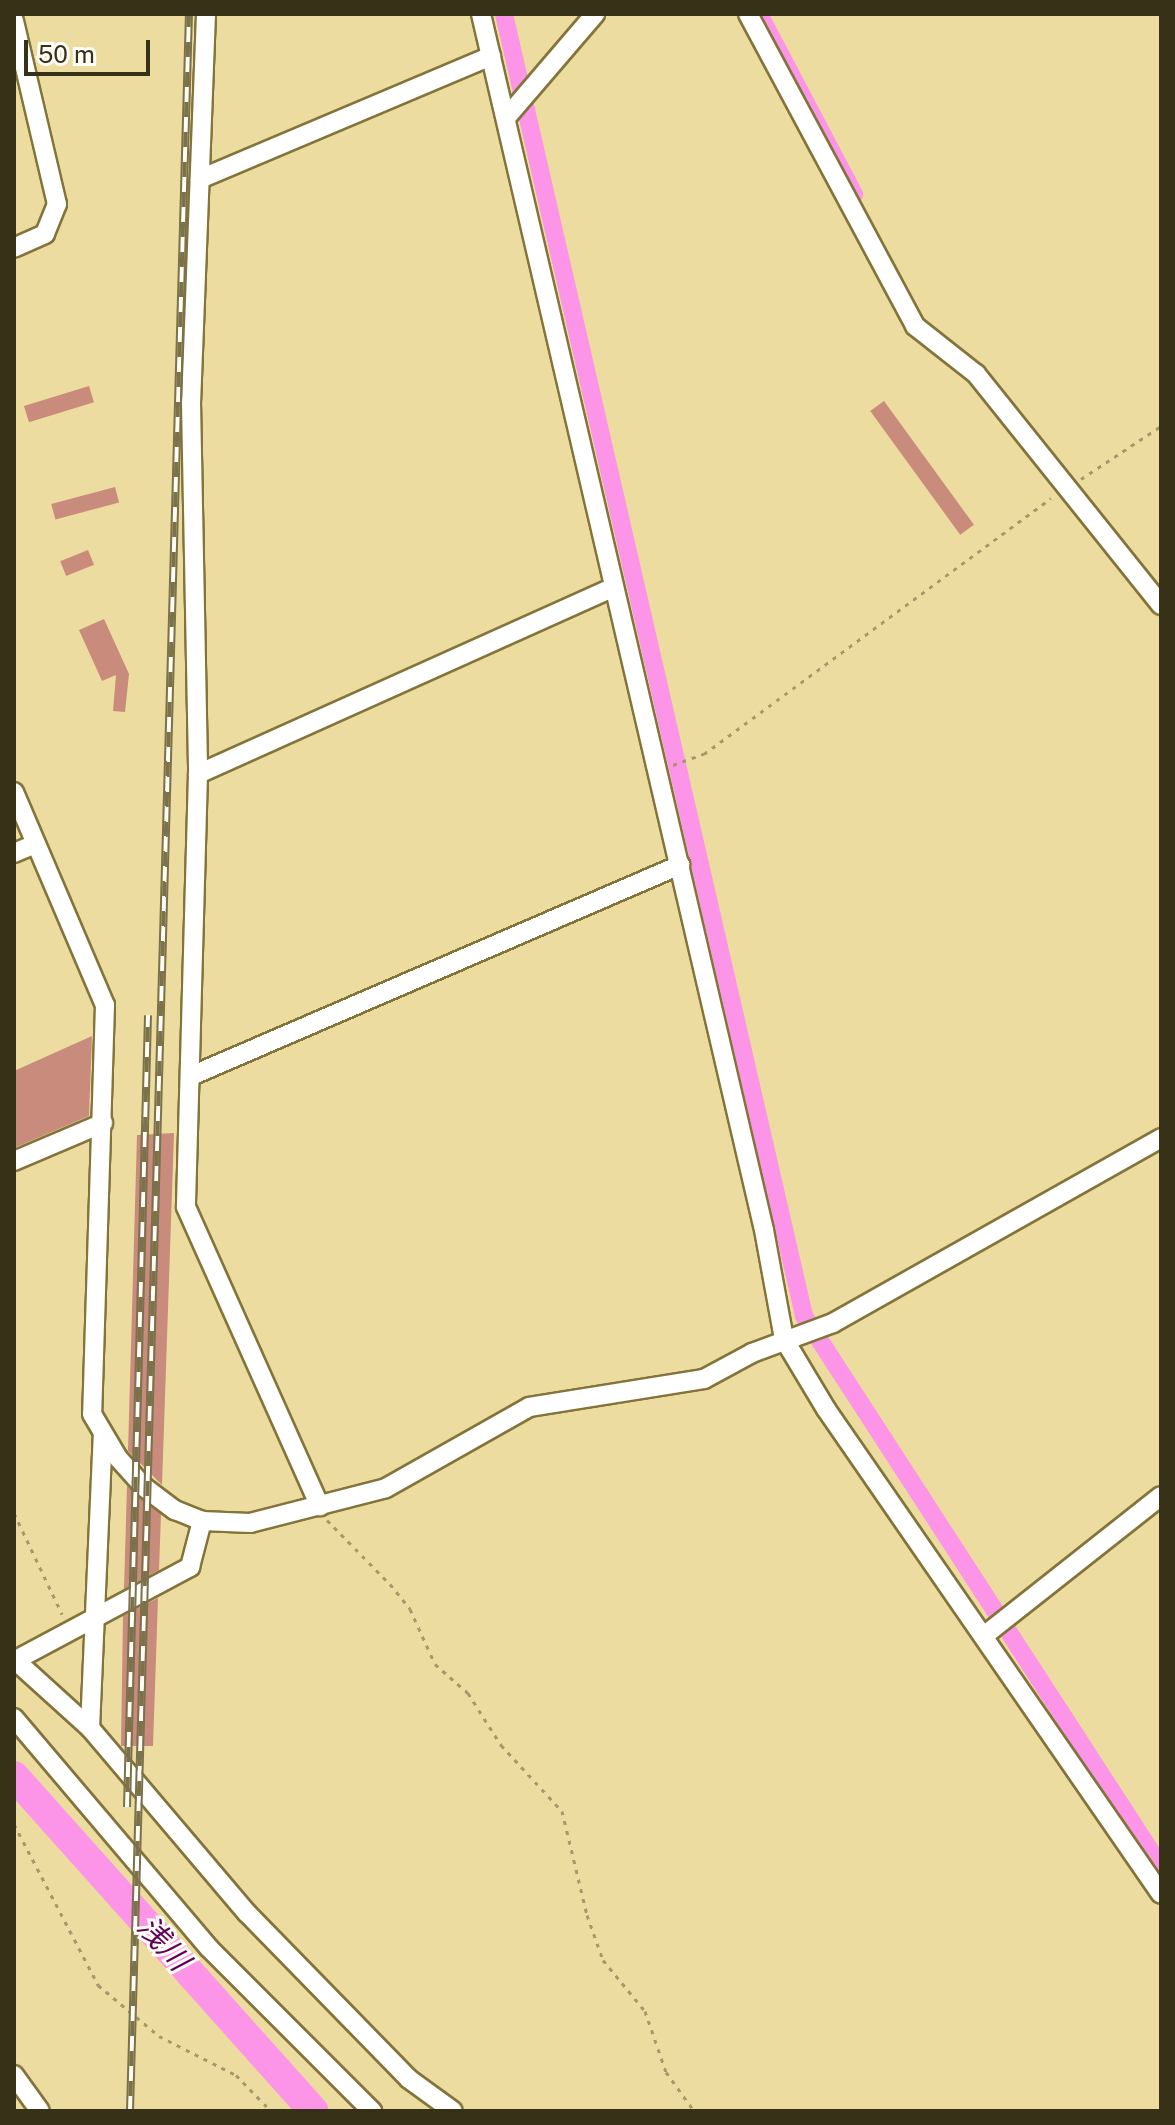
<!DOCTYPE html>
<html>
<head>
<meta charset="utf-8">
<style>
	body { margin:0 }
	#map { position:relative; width:1175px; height:2125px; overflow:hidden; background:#eddca0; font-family:"Public Sans","Noto Sans JP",sans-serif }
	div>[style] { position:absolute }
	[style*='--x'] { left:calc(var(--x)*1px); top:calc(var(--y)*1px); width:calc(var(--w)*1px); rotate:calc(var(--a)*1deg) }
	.canal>* { height:18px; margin:-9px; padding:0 9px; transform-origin:9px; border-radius:9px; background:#fc95e8 }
	.river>* { height:30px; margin:-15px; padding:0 15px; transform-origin:15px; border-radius:15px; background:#fc95e8 }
	.building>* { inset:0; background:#c98b7c; transform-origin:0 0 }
	.path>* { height:3px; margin-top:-1.5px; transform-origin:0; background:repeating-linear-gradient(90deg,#a5986a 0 4px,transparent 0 10px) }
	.roads { filter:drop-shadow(2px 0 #83743a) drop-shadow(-2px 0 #83743a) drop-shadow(0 2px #83743a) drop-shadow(0 -2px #83743a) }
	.minor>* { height:18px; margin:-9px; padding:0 9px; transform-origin:9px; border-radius:9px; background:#fff }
	.rail>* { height:8px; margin-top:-4px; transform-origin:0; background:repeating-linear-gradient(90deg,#fffdf7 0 15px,#7b714b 0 30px); box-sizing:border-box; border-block:2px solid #7b714b }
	span { translate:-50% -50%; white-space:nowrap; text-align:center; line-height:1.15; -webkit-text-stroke:6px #fffdf7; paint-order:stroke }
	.water-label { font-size:30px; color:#620157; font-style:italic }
	.frame { position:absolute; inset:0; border:16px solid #373118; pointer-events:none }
	.scale { position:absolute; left:24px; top:40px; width:126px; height:36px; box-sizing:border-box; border:4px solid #373118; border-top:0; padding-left:10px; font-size:24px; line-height:28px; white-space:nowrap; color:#373118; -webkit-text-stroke:6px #fffdf7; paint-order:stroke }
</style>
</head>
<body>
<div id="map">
	<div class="canal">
		<i style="--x:504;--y:14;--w:1336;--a:77.02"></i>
		<i style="--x:804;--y:1316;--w:657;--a:57.06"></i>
		<i style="--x:759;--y:14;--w:204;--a:62.2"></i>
	</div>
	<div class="river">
		<i style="--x:14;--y:1776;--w:449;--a:48.2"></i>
	</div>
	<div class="building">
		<i style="left:89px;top:386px;width:17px;height:68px;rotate:73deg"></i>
		<i style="left:884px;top:401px;width:153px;height:17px;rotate:54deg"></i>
		<i style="left:115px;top:487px;width:16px;height:66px;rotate:75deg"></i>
		<i style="left:88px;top:550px;width:16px;height:30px;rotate:68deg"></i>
		<i style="clip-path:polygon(104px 619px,129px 674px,125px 712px,113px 711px,116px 675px,102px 681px,79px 630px)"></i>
		<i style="clip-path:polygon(92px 1036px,89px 1116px,14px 1148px,14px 1071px)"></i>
		<i style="clip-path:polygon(174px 1133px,162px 1485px,128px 1451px,137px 1135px)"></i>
		<i style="clip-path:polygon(127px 1486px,161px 1514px,159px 1570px,124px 1589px)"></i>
		<i style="clip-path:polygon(158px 1598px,153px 1746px,121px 1746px,123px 1616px)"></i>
	</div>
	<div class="path">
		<i style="--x:1081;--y:479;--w:96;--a:-33.5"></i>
		<i style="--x:673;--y:765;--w:33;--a:-20"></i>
		<i style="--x:704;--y:754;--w:431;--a:-36.4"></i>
		<i style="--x:14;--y:1513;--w:112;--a:64.6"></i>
		<i style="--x:327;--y:1520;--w:90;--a:45.5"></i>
		<i style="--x:390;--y:1584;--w:32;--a:51"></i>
		<i style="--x:410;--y:1609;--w:60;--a:65.6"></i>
		<i style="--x:435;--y:1664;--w:44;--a:41.3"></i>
		<i style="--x:468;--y:1693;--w:62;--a:57.6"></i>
		<i style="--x:501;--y:1745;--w:90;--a:47.3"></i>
		<i style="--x:562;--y:1811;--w:107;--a:76.5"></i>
		<i style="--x:587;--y:1915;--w:48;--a:70.4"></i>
		<i style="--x:603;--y:1960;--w:66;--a:50.5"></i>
		<i style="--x:645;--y:2011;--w:65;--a:71"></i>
		<i style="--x:666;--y:2072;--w:48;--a:54.3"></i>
		<i style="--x:14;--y:1824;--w:182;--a:62.4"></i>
		<i style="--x:98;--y:1985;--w:80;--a:39.9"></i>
		<i style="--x:159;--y:2036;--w:86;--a:26.9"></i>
		<i style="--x:236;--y:2075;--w:50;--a:45.8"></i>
	</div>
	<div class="roads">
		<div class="minor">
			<i style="--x:206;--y:14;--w:388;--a:92.2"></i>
			<i style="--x:191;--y:402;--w:372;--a:88.9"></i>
			<i style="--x:198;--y:774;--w:433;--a:91.6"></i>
			<i style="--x:186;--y:1207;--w:328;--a:65.9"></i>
			<i style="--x:481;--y:14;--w:1248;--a:76.9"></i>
			<i style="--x:764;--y:1230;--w:111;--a:79.6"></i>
			<i style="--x:784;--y:1339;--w:82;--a:59"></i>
			<i style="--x:826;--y:1409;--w:589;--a:55.37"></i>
			<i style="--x:748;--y:14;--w:354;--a:61.8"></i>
			<i style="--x:915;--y:326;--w:78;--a:38.2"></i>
			<i style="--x:976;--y:374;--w:296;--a:51.3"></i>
			<i style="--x:14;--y:21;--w:188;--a:76.8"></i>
			<i style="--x:57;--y:204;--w:32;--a:112"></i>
			<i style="--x:45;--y:234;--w:34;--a:156"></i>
			<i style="--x:506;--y:118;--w:137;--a:-49.4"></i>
			<i style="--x:200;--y:179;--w:316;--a:-22.9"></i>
			<i style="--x:198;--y:774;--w:454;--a:-24.2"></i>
			<i style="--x:14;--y:792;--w:232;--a:66.9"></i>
			<i style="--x:105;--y:1005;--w:409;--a:91.8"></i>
			<i style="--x:92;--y:1414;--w:51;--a:59.4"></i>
			<i style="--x:118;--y:1458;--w:39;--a:48"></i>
			<i style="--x:144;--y:1487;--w:39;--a:37"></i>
			<i style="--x:175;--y:1510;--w:29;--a:22"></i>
			<i style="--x:202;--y:1521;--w:48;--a:2.4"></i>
			<i style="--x:250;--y:1523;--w:140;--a:-14.4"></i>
			<i style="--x:386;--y:1488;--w:164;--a:-29.5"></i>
			<i style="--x:529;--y:1407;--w:177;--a:-9.1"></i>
			<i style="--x:704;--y:1379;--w:55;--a:-28.4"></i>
			<i style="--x:752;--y:1353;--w:86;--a:-20.3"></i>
			<i style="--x:833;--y:1323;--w:377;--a:-29.4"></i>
			<i style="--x:14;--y:853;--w:23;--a:-23"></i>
			<i style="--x:191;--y:1076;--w:533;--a:-23.34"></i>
			<i style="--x:14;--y:1161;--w:97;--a:-23.1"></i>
			<i style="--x:985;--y:1635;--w:224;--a:-38.3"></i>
			<i style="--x:14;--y:1661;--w:200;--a:-28.1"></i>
			<i style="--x:190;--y:1567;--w:48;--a:-75.4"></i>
			<i style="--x:16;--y:1661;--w:100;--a:42.2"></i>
			<i style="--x:90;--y:1728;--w:243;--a:49.7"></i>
			<i style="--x:247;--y:1913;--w:232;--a:45.7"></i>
			<i style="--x:409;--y:2079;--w:54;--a:36"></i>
			<i style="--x:14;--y:1718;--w:302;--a:49.7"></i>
			<i style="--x:209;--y:1948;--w:231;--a:45"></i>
			<i style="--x:90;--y:1728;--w:295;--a:-87.5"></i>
			<i style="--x:14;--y:2075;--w:44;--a:54.2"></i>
		</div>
	</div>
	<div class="rail">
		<i style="--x:127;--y:1807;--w:792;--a:-88.48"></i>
		<i style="--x:130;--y:2111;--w:2098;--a:-88.39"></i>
	</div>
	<div class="water-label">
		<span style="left:164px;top:1943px;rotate:48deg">浅川</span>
	</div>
	<div class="frame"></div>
	<div class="scale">50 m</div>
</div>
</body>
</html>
